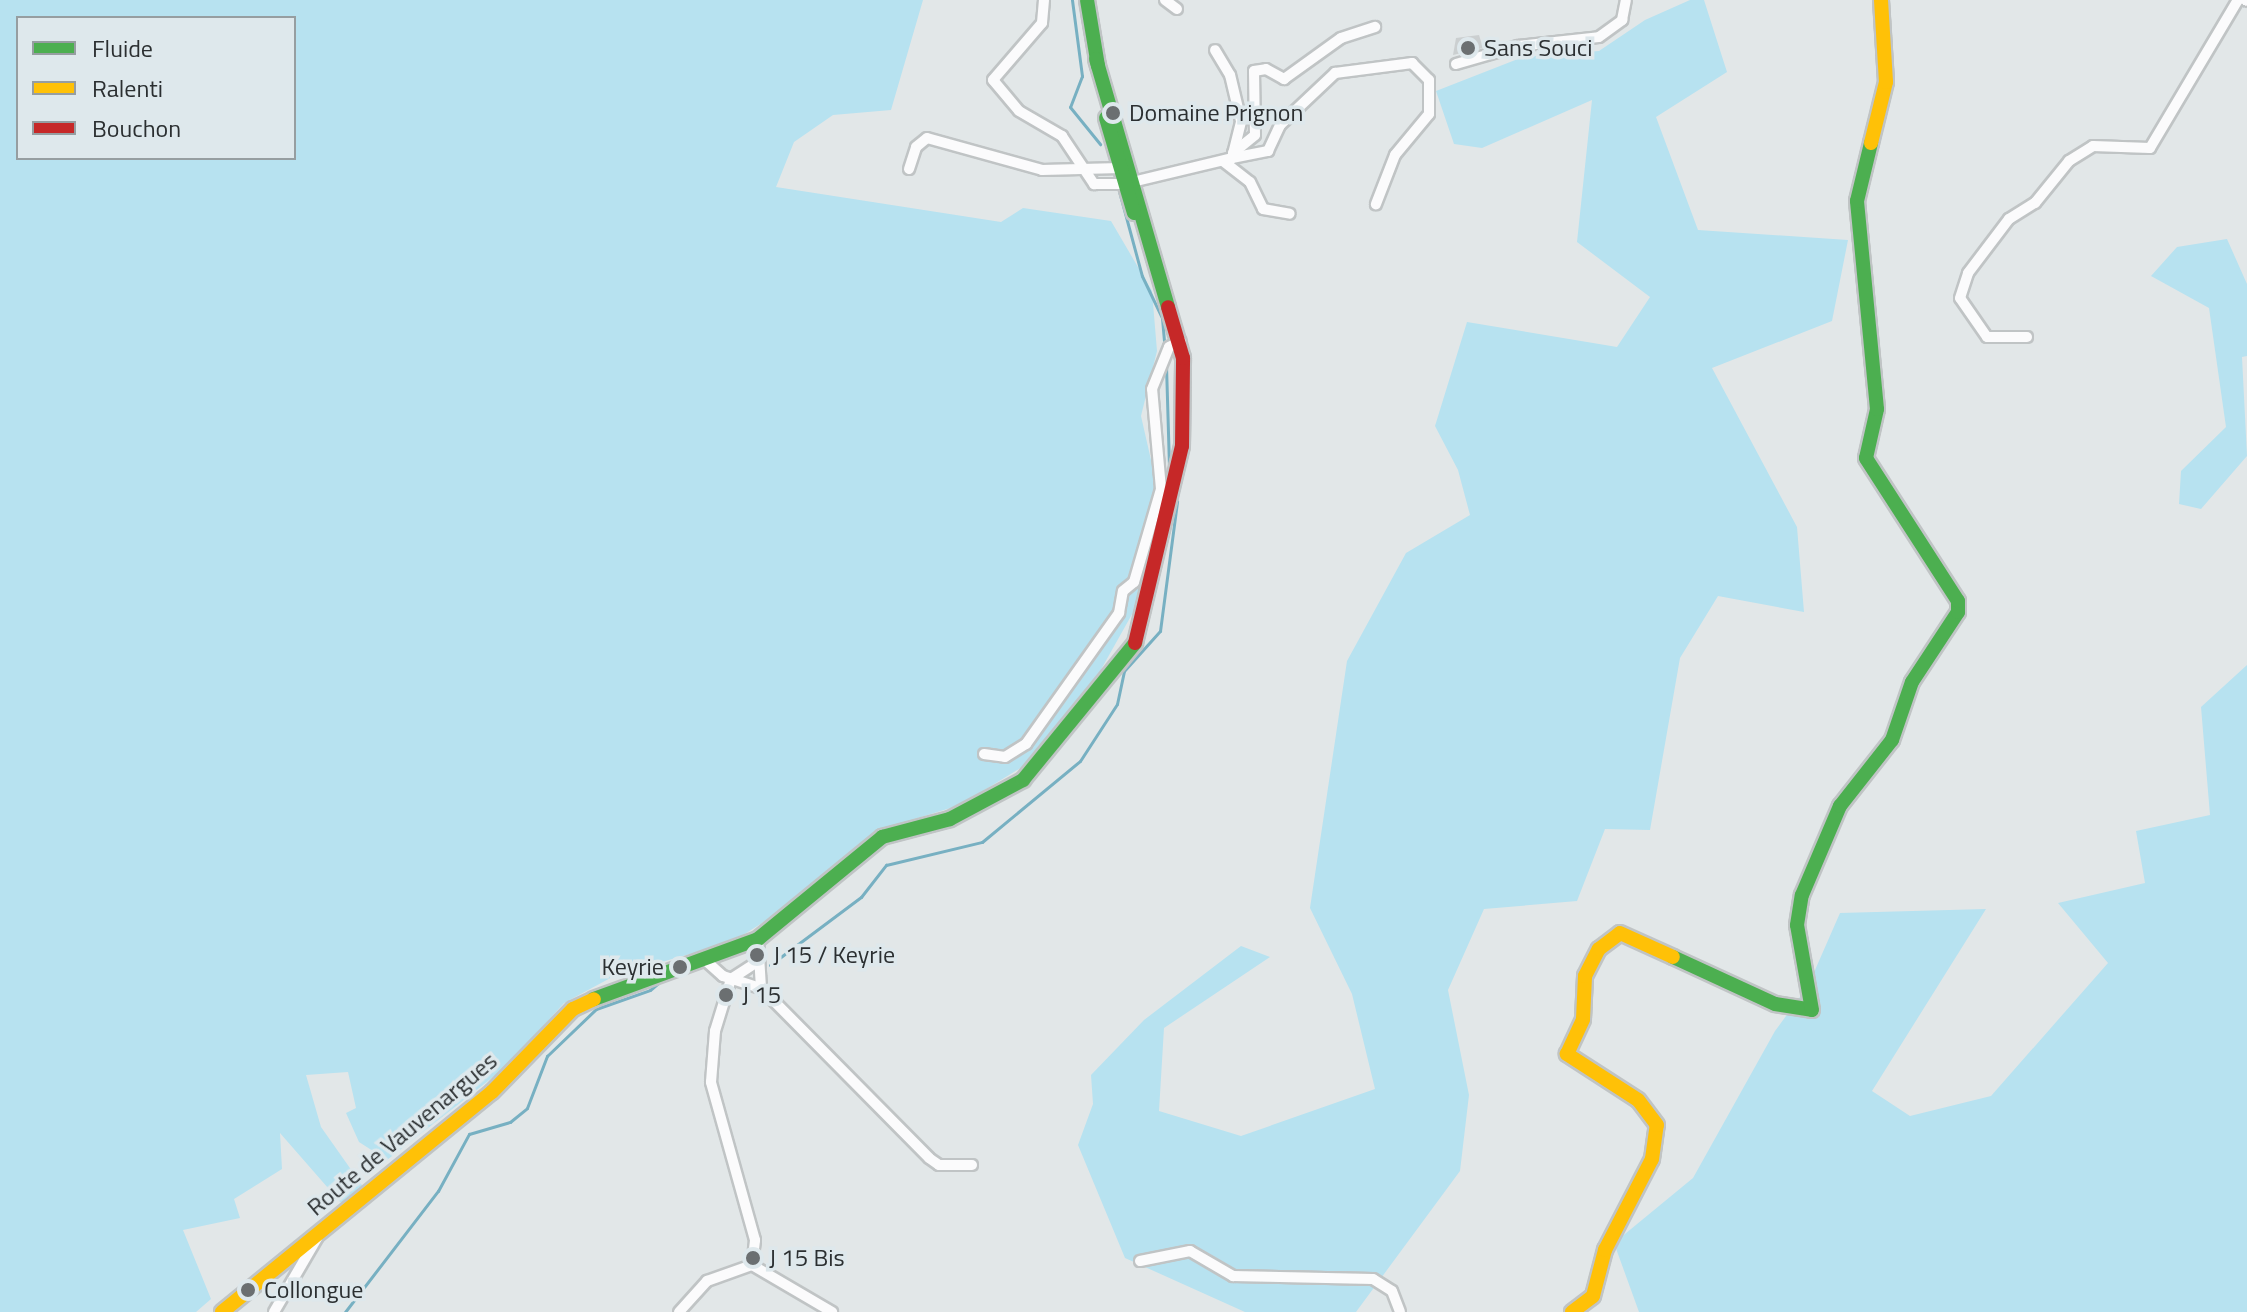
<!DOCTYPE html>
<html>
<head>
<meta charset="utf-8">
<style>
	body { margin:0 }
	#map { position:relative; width:2247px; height:1312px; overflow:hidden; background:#e2e7e8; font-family:"Titillium Web",sans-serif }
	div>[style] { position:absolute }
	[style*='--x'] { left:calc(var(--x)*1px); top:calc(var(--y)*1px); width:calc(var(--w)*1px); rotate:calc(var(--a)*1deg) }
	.green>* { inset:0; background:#b7e2f0 }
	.stream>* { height:3px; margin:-1.5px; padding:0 1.5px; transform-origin:1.5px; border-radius:1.5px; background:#77b0c2 }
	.building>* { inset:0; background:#cbcfd0 }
	.roads { filter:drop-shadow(2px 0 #c0c4c5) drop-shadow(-2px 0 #c0c4c5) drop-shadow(0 2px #c0c4c5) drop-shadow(0 -2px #c0c4c5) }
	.street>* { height:10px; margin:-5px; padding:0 5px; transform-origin:5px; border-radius:5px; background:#fbfbfc }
	.fast>* { height:14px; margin:-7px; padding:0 7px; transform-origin:7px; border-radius:7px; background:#4caf50 }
	.slow>* { height:14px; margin:-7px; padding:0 7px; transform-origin:7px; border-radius:7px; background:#ffc107 }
	.jam>* { height:14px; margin:-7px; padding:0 7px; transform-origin:7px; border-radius:7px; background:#c62828 }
	.dots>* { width:22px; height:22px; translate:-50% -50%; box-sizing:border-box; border:4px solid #dee8ec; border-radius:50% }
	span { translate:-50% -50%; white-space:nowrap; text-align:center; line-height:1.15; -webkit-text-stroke:7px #dee8ec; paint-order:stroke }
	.poi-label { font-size:24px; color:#2b2f31 }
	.left { translate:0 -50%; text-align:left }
	.right { translate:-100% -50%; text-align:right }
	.street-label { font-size:24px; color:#2b2f31 }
	.legend { position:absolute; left:16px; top:16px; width:280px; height:144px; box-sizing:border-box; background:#dee8ec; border:2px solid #969ea1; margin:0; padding:10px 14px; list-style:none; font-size:24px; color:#2b2f31 }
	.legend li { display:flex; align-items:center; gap:16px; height:40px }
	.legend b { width:40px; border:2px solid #969ea1 }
</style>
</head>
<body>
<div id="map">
	<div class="green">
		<i style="clip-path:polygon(evenodd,0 0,923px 0,891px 110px,833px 115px,794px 142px,776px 187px,1001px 222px,1023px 208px,1111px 221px,1152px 291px,1157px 351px,1141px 416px,1161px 504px,1140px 600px,1094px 682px,1037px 758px,960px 805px,876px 831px,809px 893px,732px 942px,616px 975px,564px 1003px,506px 1067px,387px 1160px,359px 1142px,346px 1113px,356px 1108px,348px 1072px,306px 1075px,321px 1127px,364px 1188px,342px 1204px,280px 1133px,282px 1169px,234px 1199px,240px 1218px,183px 1230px,211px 1299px,196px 1312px,0 1312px,0 0,18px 18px,294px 18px,294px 158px,18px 158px,18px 18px)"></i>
		<i style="clip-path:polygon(1690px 0,1704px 0,1727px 72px,1656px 117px,1698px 230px,1848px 240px,1832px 321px,1712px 368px,1797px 527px,1804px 612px,1718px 596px,1680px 658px,1650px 830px,1605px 829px,1577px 901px,1484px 909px,1448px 990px,1469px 1095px,1460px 1171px,1356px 1312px,1245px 1312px,1125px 1258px,1078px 1145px,1093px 1104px,1091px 1075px,1144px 1020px,1241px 946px,1270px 957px,1164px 1028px,1159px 1111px,1241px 1136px,1375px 1089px,1352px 994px,1310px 908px,1347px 661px,1406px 553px,1470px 515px,1458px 470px,1435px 426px,1467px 322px,1617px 347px,1650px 297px,1577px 242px,1592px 100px,1482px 148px,1454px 144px,1436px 91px,1523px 57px,1599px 51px,1645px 20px)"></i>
		<i style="clip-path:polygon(2227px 239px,2247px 284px,2247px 356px,2242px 357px,2247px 456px,2201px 509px,2179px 504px,2181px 471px,2226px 427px,2209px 308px,2151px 276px,2177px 247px)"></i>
		<i style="clip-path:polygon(2247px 665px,2247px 1312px,1639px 1312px,1614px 1243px,1693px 1178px,1775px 1031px,1808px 986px,1840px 913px,1986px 909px,1872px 1091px,1910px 1116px,1991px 1096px,2108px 963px,2058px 903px,2145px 883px,2136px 831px,2210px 815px,2201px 707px)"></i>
	</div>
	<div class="stream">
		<i style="--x:1072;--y:0;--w:77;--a:82.5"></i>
		<i style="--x:1082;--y:76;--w:33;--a:111"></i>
		<i style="--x:1070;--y:107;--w:48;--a:51"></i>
		<i style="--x:1119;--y:191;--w:88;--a:74.9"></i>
		<i style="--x:1142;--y:276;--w:47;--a:64.5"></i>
		<i style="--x:1162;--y:318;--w:23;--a:85"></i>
		<i style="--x:1166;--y:365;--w:100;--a:88.3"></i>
		<i style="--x:770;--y:965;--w:114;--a:-36.8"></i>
		<i style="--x:861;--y:897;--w:41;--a:-52"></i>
		<i style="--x:886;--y:865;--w:99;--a:-13.5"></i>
		<i style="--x:982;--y:842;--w:127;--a:-39.6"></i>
		<i style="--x:1080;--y:761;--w:68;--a:-57"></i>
		<i style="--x:1117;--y:704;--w:34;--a:-78"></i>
		<i style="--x:1124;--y:671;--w:54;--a:-48"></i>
		<i style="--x:1160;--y:631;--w:131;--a:-82.5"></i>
		<i style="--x:686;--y:969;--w:12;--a:-9"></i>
		<i style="--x:345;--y:1312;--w:153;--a:-52.5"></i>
		<i style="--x:438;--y:1191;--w:65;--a:-61.5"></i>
		<i style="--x:469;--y:1134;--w:43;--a:-16.3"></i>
		<i style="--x:510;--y:1122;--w:22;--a:-39"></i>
		<i style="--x:527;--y:1108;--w:56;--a:-69"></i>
		<i style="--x:547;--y:1056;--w:68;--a:-43.8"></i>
		<i style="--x:596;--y:1009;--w:57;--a:-19.4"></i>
		<i style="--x:650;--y:990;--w:23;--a:-40"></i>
	</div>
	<div class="building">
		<i style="clip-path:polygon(1479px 35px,1483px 48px,1453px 55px,1456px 38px)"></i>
	</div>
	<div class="roads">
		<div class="street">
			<i style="--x:1044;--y:0;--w:23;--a:95"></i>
			<i style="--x:1042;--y:23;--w:75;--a:130.7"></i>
			<i style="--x:993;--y:80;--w:40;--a:50"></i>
			<i style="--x:1019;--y:111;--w:50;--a:30.2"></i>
			<i style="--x:1062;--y:136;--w:58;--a:56.3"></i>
			<i style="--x:1094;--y:184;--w:30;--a:0"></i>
			<i style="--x:1124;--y:184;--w:111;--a:-13.5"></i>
			<i style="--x:1232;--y:158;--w:38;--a:-76"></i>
			<i style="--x:1241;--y:121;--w:47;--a:-103.4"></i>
			<i style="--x:1230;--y:75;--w:29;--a:-121"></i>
			<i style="--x:1165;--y:0;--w:15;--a:37"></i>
			<i style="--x:2245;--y:0;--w:2;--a:27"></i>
			<i style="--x:1456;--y:64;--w:65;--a:-16.2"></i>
			<i style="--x:1518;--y:46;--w:81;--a:-6.3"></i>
			<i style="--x:1599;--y:37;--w:29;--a:-36"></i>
			<i style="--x:1622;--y:20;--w:20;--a:-79"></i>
			<i style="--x:1233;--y:153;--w:28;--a:-39"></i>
			<i style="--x:1255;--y:135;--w:64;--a:-90.9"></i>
			<i style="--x:1254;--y:71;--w:12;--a:-9"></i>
			<i style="--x:1266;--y:69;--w:21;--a:29"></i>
			<i style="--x:1284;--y:79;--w:70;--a:-35.7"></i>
			<i style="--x:1341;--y:38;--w:36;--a:-18"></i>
			<i style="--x:1232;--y:158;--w:37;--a:-11"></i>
			<i style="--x:1268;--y:151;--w:29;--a:-65"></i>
			<i style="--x:1280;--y:125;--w:76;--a:-43.4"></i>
			<i style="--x:1335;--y:73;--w:78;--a:-7.4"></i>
			<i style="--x:1412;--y:63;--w:24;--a:45"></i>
			<i style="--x:1429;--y:80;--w:34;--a:90"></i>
			<i style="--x:1429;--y:114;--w:53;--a:129.7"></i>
			<i style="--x:1395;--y:155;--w:53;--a:111.2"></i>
			<i style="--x:1223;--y:161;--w:34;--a:38"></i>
			<i style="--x:1250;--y:182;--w:30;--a:64"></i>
			<i style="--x:1263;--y:209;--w:27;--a:10"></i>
			<i style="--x:909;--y:169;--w:23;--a:-72"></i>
			<i style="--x:916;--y:147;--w:14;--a:-39"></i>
			<i style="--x:927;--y:138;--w:119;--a:15.5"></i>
			<i style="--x:1042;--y:170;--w:79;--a:-1.5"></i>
			<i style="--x:2027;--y:337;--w:40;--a:180"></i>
			<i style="--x:1987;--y:337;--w:47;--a:-124.7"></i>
			<i style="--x:1960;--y:298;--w:26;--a:-72"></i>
			<i style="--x:1968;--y:273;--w:68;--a:-52.8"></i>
			<i style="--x:2009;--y:219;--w:31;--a:-32"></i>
			<i style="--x:2035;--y:203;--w:54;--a:-51"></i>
			<i style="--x:2069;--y:161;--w:28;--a:-32"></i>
			<i style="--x:2093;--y:146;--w:57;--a:2"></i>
			<i style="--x:2150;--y:148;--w:172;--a:-59.3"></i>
			<i style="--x:984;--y:754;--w:21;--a:8"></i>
			<i style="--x:1005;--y:757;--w:25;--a:-32"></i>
			<i style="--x:1026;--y:744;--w:161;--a:-54.6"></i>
			<i style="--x:1119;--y:613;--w:22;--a:-80"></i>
			<i style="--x:1123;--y:591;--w:14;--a:-39"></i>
			<i style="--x:1134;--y:582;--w:97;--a:-73.8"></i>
			<i style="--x:1161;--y:489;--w:100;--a:-95.1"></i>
			<i style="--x:1152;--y:389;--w:45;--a:-68"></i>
			<i style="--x:1169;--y:347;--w:13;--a:-27"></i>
			<i style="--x:758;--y:939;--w:49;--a:86.5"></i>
			<i style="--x:705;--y:960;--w:24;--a:42"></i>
			<i style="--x:723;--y:976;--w:40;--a:18"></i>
			<i style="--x:761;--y:988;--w:239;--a:45.3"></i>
			<i style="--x:929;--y:1158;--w:12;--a:35"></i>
			<i style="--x:939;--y:1165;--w:33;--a:0"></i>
			<i style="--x:1140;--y:1261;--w:51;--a:-11.3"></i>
			<i style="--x:1190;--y:1251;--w:50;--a:30.2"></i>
			<i style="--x:1233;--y:1276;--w:140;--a:1.2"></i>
			<i style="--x:1373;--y:1279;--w:22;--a:32"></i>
			<i style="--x:1392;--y:1291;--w:22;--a:69"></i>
			<i style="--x:752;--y:1265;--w:25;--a:-83"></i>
			<i style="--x:755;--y:1240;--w:164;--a:-105.6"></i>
			<i style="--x:711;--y:1082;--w:51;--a:-85.5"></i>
			<i style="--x:715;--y:1031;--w:54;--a:-72.9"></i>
			<i style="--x:731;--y:979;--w:31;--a:-33"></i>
			<i style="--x:752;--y:1265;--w:93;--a:30.4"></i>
			<i style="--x:274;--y:1312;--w:86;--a:-59.8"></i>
			<i style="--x:679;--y:1312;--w:42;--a:-47.9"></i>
			<i style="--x:707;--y:1281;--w:48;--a:-19.6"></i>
		</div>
		<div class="fast">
			<i style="--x:1087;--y:0;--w:67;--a:80.5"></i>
			<i style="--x:1096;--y:59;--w:258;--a:73.8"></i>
			<i style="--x:1106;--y:118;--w:99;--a:73.6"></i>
			<i style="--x:1673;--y:957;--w:112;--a:24.7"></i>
			<i style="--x:1775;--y:1004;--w:37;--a:9"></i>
			<i style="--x:1812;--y:1010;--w:86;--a:-100"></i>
			<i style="--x:1797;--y:925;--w:30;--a:-81"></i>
			<i style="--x:1802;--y:895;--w:97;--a:-66.9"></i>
			<i style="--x:1840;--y:806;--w:84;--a:-51.8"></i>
			<i style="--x:1892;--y:740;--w:61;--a:-71"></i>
			<i style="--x:1912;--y:682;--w:84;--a:-56.7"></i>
			<i style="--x:1958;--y:612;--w:11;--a:-90"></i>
			<i style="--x:1958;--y:601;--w:170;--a:-122.8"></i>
			<i style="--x:1866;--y:458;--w:50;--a:-77.3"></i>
			<i style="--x:1877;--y:409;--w:209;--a:-95.5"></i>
			<i style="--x:1857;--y:201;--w:60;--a:-76.4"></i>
			<i style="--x:594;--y:999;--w:175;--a:-20.1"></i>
			<i style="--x:758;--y:939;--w:161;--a:-39.4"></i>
			<i style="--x:882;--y:837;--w:70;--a:-14.8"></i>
			<i style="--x:950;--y:819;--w:83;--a:-28.1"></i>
			<i style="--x:1023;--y:780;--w:177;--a:-50.7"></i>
		</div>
		<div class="slow">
			<i style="--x:1871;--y:143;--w:63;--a:-76.2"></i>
			<i style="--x:1886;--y:82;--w:82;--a:-93.5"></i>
			<i style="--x:222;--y:1312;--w:348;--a:-39.2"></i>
			<i style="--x:492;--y:1092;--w:116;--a:-45.7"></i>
			<i style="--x:573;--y:1009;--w:23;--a:-25"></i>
			<i style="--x:1572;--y:1312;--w:26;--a:-37"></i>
			<i style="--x:1593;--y:1296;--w:48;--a:-75.4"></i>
			<i style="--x:1605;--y:1250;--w:102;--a:-62.7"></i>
			<i style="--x:1652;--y:1159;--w:34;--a:-82"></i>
			<i style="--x:1657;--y:1125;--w:31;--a:-127"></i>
			<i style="--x:1638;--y:1100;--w:85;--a:-147.1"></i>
			<i style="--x:1567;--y:1054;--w:38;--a:-65"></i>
			<i style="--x:1583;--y:1019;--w:43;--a:-87.3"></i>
			<i style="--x:1585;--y:976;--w:30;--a:-63"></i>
			<i style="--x:1599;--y:949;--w:26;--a:-37"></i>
			<i style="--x:1620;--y:933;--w:58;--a:24.4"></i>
		</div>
		<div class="jam">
			<i style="--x:1135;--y:643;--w:203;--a:-76.6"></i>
			<i style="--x:1182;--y:446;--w:88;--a:-89.3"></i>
			<i style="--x:1183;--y:358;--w:53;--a:-106.4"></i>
		</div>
	</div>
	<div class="dots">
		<i style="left:1468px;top:48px;background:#6b6f71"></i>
		<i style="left:1113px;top:113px;background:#6b6f71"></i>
		<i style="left:757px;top:955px;background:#6b6f71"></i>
		<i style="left:680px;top:967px;background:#6b6f71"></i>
		<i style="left:726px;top:995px;background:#6b6f71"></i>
		<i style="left:753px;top:1258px;background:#6b6f71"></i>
		<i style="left:248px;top:1290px;background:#6b6f71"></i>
	</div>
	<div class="poi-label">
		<span class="left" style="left:1484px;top:48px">Sans Souci</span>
		<span class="left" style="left:1129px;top:113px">Domaine Prignon</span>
		<span class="left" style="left:773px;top:955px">J 15 / Keyrie</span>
		<span class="right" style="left:664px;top:967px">Keyrie</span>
		<span class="left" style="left:742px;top:995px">J 15</span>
		<span class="left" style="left:769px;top:1258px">J 15 Bis</span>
		<span class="left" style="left:264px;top:1290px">Collongue</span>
	</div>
	<div class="street-label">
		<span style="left:402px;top:1134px;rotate:-40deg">Route de Vauvenargues</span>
	</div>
	<ul class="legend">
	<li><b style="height:10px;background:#4caf50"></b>Fluide</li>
	<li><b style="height:10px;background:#ffc107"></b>Ralenti</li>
	<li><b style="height:10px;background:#c62828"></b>Bouchon</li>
	</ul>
</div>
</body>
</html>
